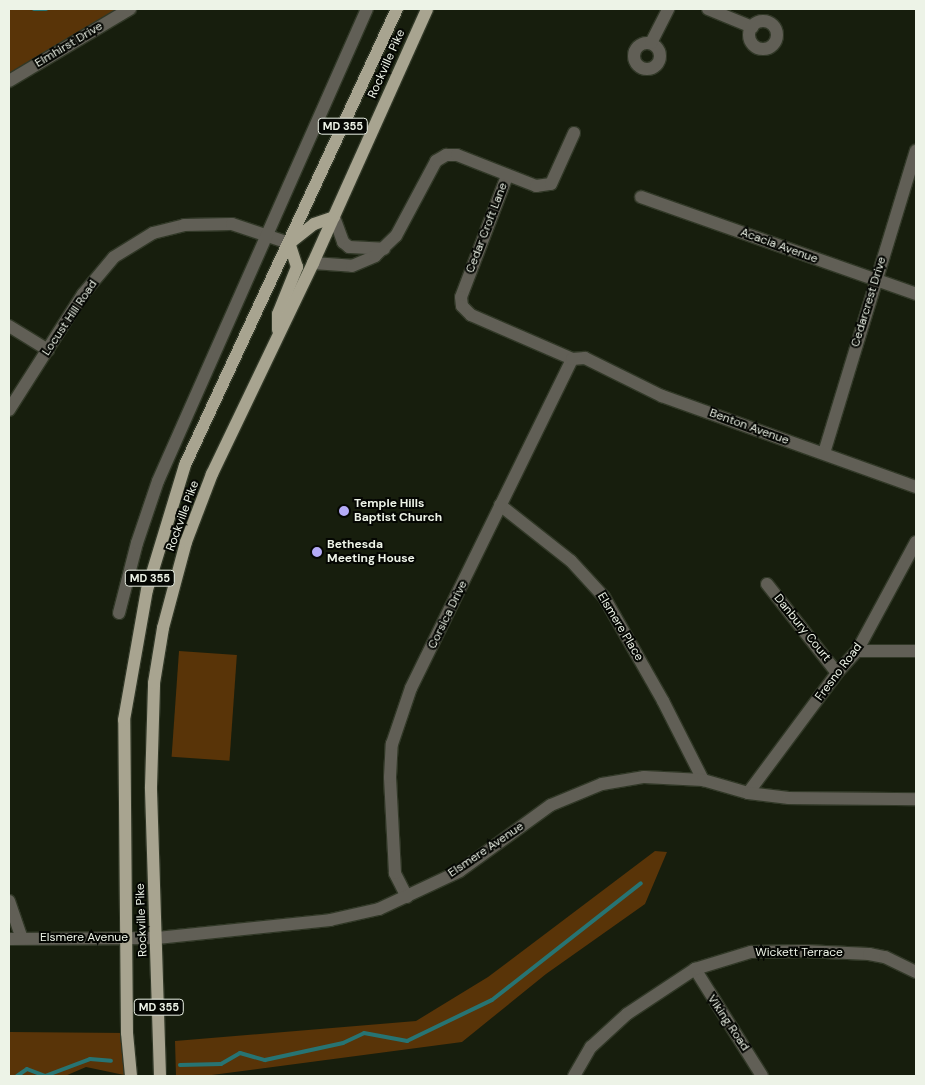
<!DOCTYPE html>
<html>
<head>
<meta charset="utf-8">
<style>
	body { margin:0 }
	#map { position:relative; width:925px; height:1085px; overflow:hidden; background:#171e0d; font-family:"DM Sans",sans-serif }
	div>[style] { position:absolute }
	[style*='--x'] { left:calc(var(--x)*1px); top:calc(var(--y)*1px); width:calc(var(--w)*1px); rotate:calc(var(--a)*1deg) }
	.green>* { inset:0; background:#593408; transform-origin:0 0 }
	.stream>* { height:4px; margin:-2px; padding:0 2px; transform-origin:2px; border-radius:2px; background:#277473 }
	.roads { filter:drop-shadow(1px 0 #313827) drop-shadow(-1px 0 #313827) drop-shadow(0 1px #313827) drop-shadow(0 -1px #313827) }
	.minor>* { height:12px; margin:-6px; padding:0 6px; transform-origin:6px; border-radius:6px; background:#615f56 }
	.minor>.ring { margin:-6px; padding:0; box-sizing:content-box; background:none; border:12px solid #615f56; border-radius:50% }
	.primary>* { height:12px; margin:-6px; padding:0 6px; transform-origin:6px; border-radius:6px; background:#a8a490 }
	.dots>* { width:14px; height:14px; translate:-50% -50%; box-sizing:border-box; border:2px solid #050703; border-radius:50% }
	span { translate:-50% -50%; white-space:nowrap; text-align:center; line-height:1.15; -webkit-text-stroke:4px #050703; paint-order:stroke }
	.shield-label span { padding:1px 4px; background:#050703; border:1px solid; border-radius:4px; -webkit-text-stroke-width:0 }
	.shield-label { font-size:11px; color:#edf3e7; font-weight:700 }
	.street-label { font-size:12px; color:#edf3e7 }
	.poi-label { font-size:12px; color:#edf3e7; font-weight:700 }
	.left { translate:0 -50%; text-align:left }
	.frame { position:absolute; inset:0; border:10px solid #edf3e7; pointer-events:none }
</style>
</head>
<body>
<div id="map">
	<div class="green">
		<i style="clip-path:polygon(9px 9px,118px 9px,9px 74px)"></i>
		<i style="left:179px;top:651px;width:58px;height:106px;rotate:4deg"></i>
		<i style="clip-path:polygon(655px 851px,667px 852px,645px 904px,546px 974px,462px 1042px,204px 1076px,176px 1076px,175px 1041px,416px 1021px,488px 977px)"></i>
		<i style="clip-path:polygon(9px 1032px,127px 1033px,129px 1076px,86px 1067px,65px 1076px,9px 1076px)"></i>
	</div>
	<div class="stream">
		<i style="--x:34;--y:9;--w:12;--a:0"></i>
		<i style="--x:180;--y:1065;--w:41;--a:-1.4"></i>
		<i style="--x:221;--y:1064;--w:22;--a:-30"></i>
		<i style="--x:240;--y:1053;--w:26;--a:16"></i>
		<i style="--x:265;--y:1060;--w:80;--a:-12.3"></i>
		<i style="--x:343;--y:1043;--w:23;--a:-25"></i>
		<i style="--x:364;--y:1033;--w:44;--a:10.5"></i>
		<i style="--x:407;--y:1041;--w:94;--a:-25.8"></i>
		<i style="--x:492;--y:1000;--w:189;--a:-38.1"></i>
		<i style="--x:17;--y:1076;--w:12;--a:-35"></i>
		<i style="--x:27;--y:1069;--w:19;--a:21"></i>
		<i style="--x:45;--y:1076;--w:48;--a:-20.7"></i>
		<i style="--x:90;--y:1059;--w:21;--a:5"></i>
	</div>
	<div class="roads">
		<div class="minor">
			<i style="--x:708;--y:9;--w:48;--a:22.2"></i>
			<i class="ring" style="left:749px;top:21px;width:16px;height:16px"></i>
			<i class="ring" style="left:634px;top:43px;width:14px;height:14px"></i>
			<i style="--x:651;--y:43;--w:38;--a:-63"></i>
			<i style="--x:9;--y:81;--w:141;--a:-30.8"></i>
			<i style="--x:507;--y:176;--w:129;--a:110.8"></i>
			<i style="--x:461;--y:297;--w:9;--a:84"></i>
			<i style="--x:462;--y:306;--w:13;--a:45"></i>
			<i style="--x:471;--y:315;--w:110;--a:23.5"></i>
			<i style="--x:641;--y:197;--w:292;--a:19.4"></i>
			<i style="--x:334;--y:217;--w:27;--a:70"></i>
			<i style="--x:343;--y:242;--w:8;--a:40"></i>
			<i style="--x:349;--y:247;--w:35;--a:3"></i>
			<i style="--x:313;--y:263;--w:39;--a:4"></i>
			<i style="--x:352;--y:266;--w:25;--a:-23"></i>
			<i style="--x:375;--y:256;--w:29;--a:-44"></i>
			<i style="--x:396;--y:236;--w:85;--a:-61.9"></i>
			<i style="--x:436;--y:161;--w:12;--a:-31"></i>
			<i style="--x:446;--y:155;--w:11;--a:0"></i>
			<i style="--x:457;--y:155;--w:85;--a:21.4"></i>
			<i style="--x:536;--y:186;--w:15;--a:-8"></i>
			<i style="--x:551;--y:184;--w:56;--a:-65.7"></i>
			<i style="--x:9;--y:326;--w:46;--a:31.6"></i>
			<i style="--x:9;--y:410;--w:138;--a:-57.5"></i>
			<i style="--x:83;--y:294;--w:48;--a:-50"></i>
			<i style="--x:114;--y:257;--w:46;--a:-31.6"></i>
			<i style="--x:153;--y:233;--w:32;--a:-14"></i>
			<i style="--x:184;--y:225;--w:48;--a:-1.2"></i>
			<i style="--x:232;--y:224;--w:60;--a:18.4"></i>
			<i style="--x:824;--y:453;--w:316;--a:-73.1"></i>
			<i style="--x:500;--y:505;--w:90;--a:38.3"></i>
			<i style="--x:571;--y:561;--w:49;--a:47.5"></i>
			<i style="--x:604;--y:597;--w:120;--a:60.4"></i>
			<i style="--x:663;--y:701;--w:89;--a:63.1"></i>
			<i style="--x:767;--y:584;--w:113;--a:51.8"></i>
			<i style="--x:119;--y:613;--w:72;--a:-75.6"></i>
			<i style="--x:137;--y:543;--w:65;--a:-71.3"></i>
			<i style="--x:158;--y:481;--w:516;--a:-66.12"></i>
			<i style="--x:857;--y:651;--w:59;--a:0"></i>
			<i style="--x:748;--y:793;--w:149;--a:-53.4"></i>
			<i style="--x:837;--y:673;--w:30;--a:-48"></i>
			<i style="--x:857;--y:651;--w:124;--a:-61.6"></i>
			<i style="--x:407;--y:897;--w:27;--a:-117"></i>
			<i style="--x:395;--y:873;--w:96;--a:-93"></i>
			<i style="--x:390;--y:777;--w:33;--a:-87"></i>
			<i style="--x:392;--y:744;--w:59;--a:-71.3"></i>
			<i style="--x:411;--y:688;--w:366;--a:-63.9"></i>
			<i style="--x:572;--y:359;--w:13;--a:-4"></i>
			<i style="--x:585;--y:358;--w:86;--a:26.3"></i>
			<i style="--x:662;--y:396;--w:270;--a:19.7"></i>
			<i style="--x:9;--y:901;--w:39;--a:71"></i>
			<i style="--x:9;--y:939;--w:148;--a:-0.4"></i>
			<i style="--x:157;--y:938;--w:174;--a:-5.9"></i>
			<i style="--x:330;--y:920;--w:50;--a:-12.7"></i>
			<i style="--x:379;--y:909;--w:89;--a:-25.1"></i>
			<i style="--x:460;--y:871;--w:112;--a:-36"></i>
			<i style="--x:551;--y:805;--w:55;--a:-22.4"></i>
			<i style="--x:602;--y:784;--w:43;--a:-9.5"></i>
			<i style="--x:644;--y:777;--w:59;--a:2.9"></i>
			<i style="--x:703;--y:780;--w:47;--a:16.1"></i>
			<i style="--x:748;--y:793;--w:41;--a:7"></i>
			<i style="--x:789;--y:798;--w:127;--a:0.5"></i>
			<i style="--x:695;--y:969;--w:126;--a:57.9"></i>
			<i style="--x:574;--y:1076;--w:34;--a:-60"></i>
			<i style="--x:591;--y:1047;--w:49;--a:-42.5"></i>
			<i style="--x:627;--y:1014;--w:82;--a:-33.5"></i>
			<i style="--x:695;--y:969;--w:59;--a:-16.9"></i>
			<i style="--x:751;--y:952;--w:53;--a:-1.1"></i>
			<i style="--x:804;--y:951;--w:65;--a:2.6"></i>
			<i style="--x:869;--y:954;--w:16;--a:11"></i>
			<i style="--x:885;--y:957;--w:34;--a:26"></i>
		</div>
		<div class="primary">
			<i style="--x:291;--y:242;--w:29;--a:-38"></i>
			<i style="--x:314;--y:224;--w:21;--a:-19"></i>
			<i style="--x:278;--y:330;--w:16;--a:-90"></i>
			<i style="--x:278;--y:314;--w:51;--a:-68"></i>
			<i style="--x:297;--y:267;--w:25;--a:-108"></i>
			<i style="--x:131;--y:1076;--w:43;--a:-95.3"></i>
			<i style="--x:127;--y:1033;--w:313;--a:-90.5"></i>
			<i style="--x:124;--y:720;--w:132;--a:-80"></i>
			<i style="--x:147;--y:590;--w:131;--a:-73.1"></i>
			<i style="--x:185;--y:465;--w:503;--a:-65.07"></i>
			<i style="--x:160;--y:1076;--w:289;--a:-91.8"></i>
			<i style="--x:151;--y:787;--w:104;--a:-88.3"></i>
			<i style="--x:154;--y:683;--w:56;--a:-80.7"></i>
			<i style="--x:163;--y:628;--w:89;--a:-75"></i>
			<i style="--x:186;--y:542;--w:73;--a:-69.1"></i>
			<i style="--x:212;--y:474;--w:234;--a:-64.4"></i>
			<i style="--x:313;--y:263;--w:278;--a:-65.8"></i>
		</div>
	</div>
	<div class="dots">
		<i style="left:344px;top:511px;background:#b5acf8"></i>
		<i style="left:317px;top:552px;background:#b5acf8"></i>
	</div>
	<div class="shield-label">
		<span style="left:343px;top:126px">MD 355</span>
		<span style="left:150px;top:578px">MD 355</span>
		<span style="left:159px;top:1007px">MD 355</span>
	</div>
	<div class="street-label">
		<span style="left:69px;top:45px;rotate:-31deg">Elmhirst Drive</span>
		<span style="left:387px;top:64px;rotate:-66deg">Rockville Pike</span>
		<span style="left:487px;top:228px;rotate:-69deg">Cedar Croft Lane</span>
		<span style="left:779px;top:246px;rotate:20deg">Acacia Avenue</span>
		<span style="left:869px;top:302px;rotate:-73deg">Cedarcrest Drive</span>
		<span style="left:70px;top:318px;rotate:-56deg">Locust Hill Road</span>
		<span style="left:749px;top:427px;rotate:20deg">Benton Avenue</span>
		<span style="left:183px;top:516px;rotate:-70deg">Rockville Pike</span>
		<span style="left:448px;top:615px;rotate:-64deg">Corsica Drive</span>
		<span style="left:620px;top:627px;rotate:59deg">Elsmere Place</span>
		<span style="left:802px;top:628px;rotate:51deg">Danbury Court</span>
		<span style="left:839px;top:672px;rotate:-53deg">Fresno Road</span>
		<span style="left:486px;top:850px;rotate:-34deg">Elsmere Avenue</span>
		<span style="left:142px;top:920px;rotate:-92deg">Rockville Pike</span>
		<span style="left:84px;top:938px">Elsmere Avenue</span>
		<span style="left:799px;top:953px">Wickett Terrace</span>
		<span style="left:728px;top:1023px;rotate:56deg">Viking Road</span>
	</div>
	<div class="poi-label">
		<span class="left" style="left:354px;top:511px">Temple Hills<br>Baptist Church</span>
		<span class="left" style="left:327px;top:552px">Bethesda<br>Meeting House</span>
	</div>
	<div class="frame"></div>
</div>
</body>
</html>
